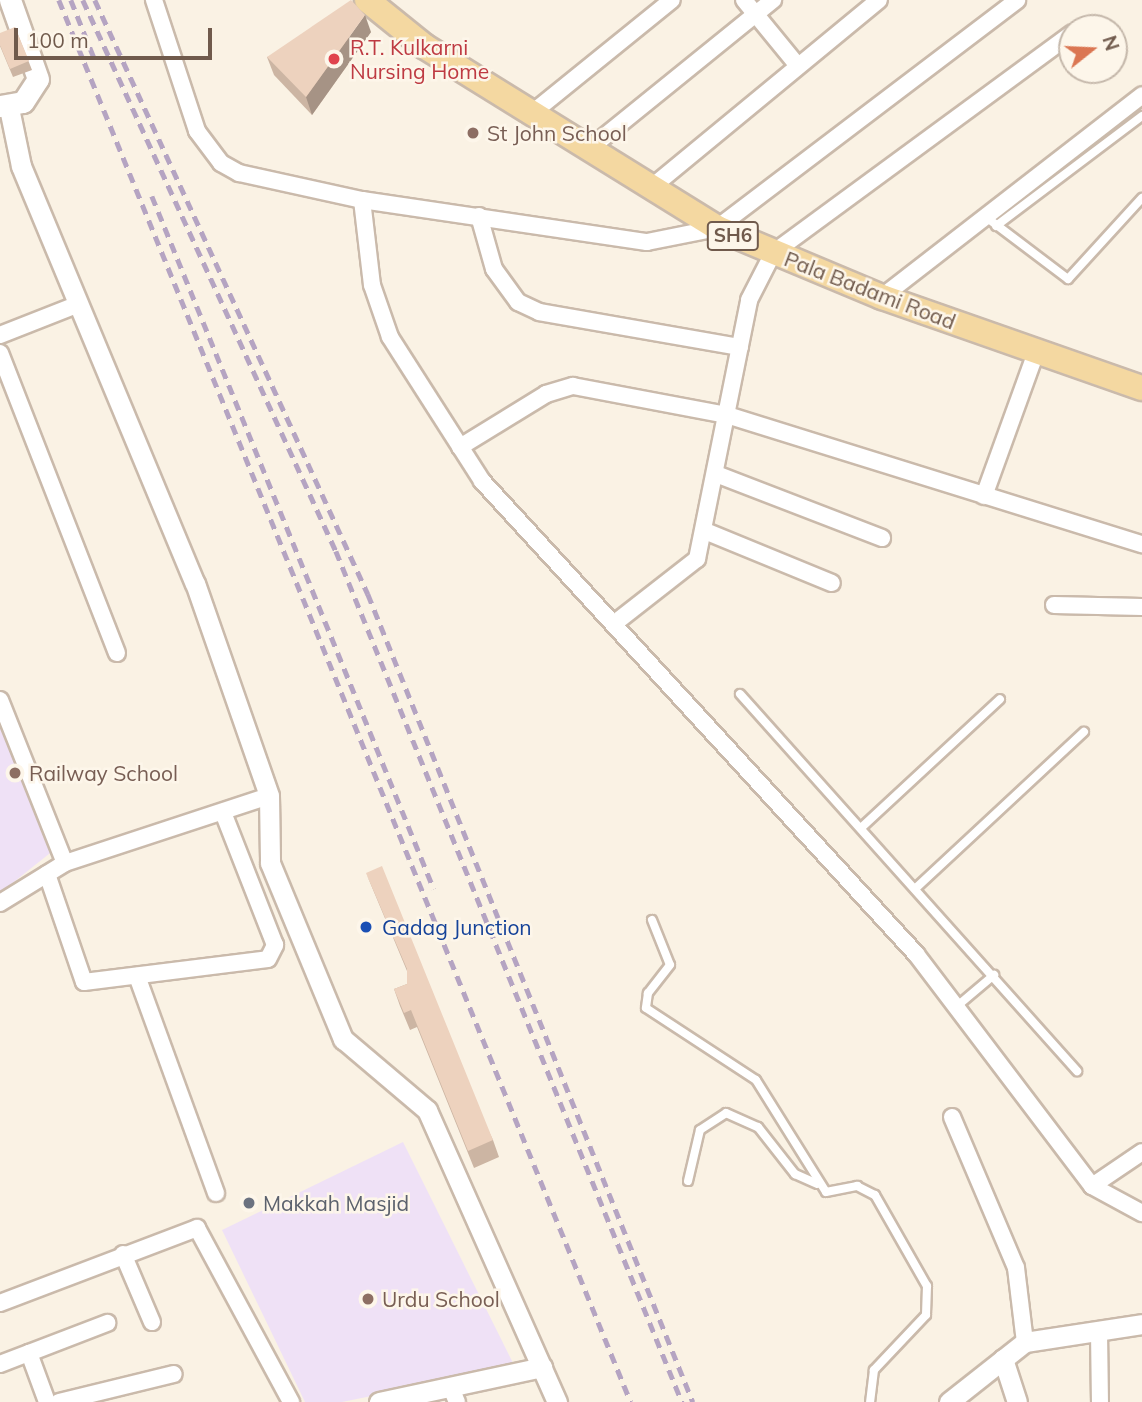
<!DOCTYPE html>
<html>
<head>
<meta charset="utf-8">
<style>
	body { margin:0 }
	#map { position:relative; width:1142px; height:1402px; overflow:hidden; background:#faf2e4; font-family:Mulish,sans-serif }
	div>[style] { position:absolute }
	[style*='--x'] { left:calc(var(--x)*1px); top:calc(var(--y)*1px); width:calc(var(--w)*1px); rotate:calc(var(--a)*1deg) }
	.education>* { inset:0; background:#efe1f6 }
	.roads { filter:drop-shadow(2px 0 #cabaab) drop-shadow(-2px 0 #cabaab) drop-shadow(0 2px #cabaab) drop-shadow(0 -2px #cabaab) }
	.service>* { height:8px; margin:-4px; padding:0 4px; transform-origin:4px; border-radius:4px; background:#fff }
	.minor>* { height:16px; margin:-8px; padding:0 8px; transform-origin:8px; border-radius:8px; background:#fff }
	.tertiary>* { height:19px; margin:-9.5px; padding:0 9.5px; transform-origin:9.5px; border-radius:9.5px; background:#fff }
	.secondary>* { height:21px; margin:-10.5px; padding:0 10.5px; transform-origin:10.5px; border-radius:10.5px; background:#fff }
	.primary>* { height:24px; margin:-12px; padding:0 12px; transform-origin:12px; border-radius:12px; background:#f4d8a1 }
	.rail>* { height:4.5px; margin-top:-2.25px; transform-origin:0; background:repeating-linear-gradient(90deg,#b5a4c2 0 10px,transparent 0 17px) }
	.wall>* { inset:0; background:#ccb5a3 }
	.shaded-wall>* { inset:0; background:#a69385 }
	.building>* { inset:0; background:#edd2be }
	.dots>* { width:19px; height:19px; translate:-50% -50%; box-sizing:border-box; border:4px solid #fdf6ea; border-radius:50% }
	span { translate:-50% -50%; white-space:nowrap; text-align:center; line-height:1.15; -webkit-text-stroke:5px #fdf6ea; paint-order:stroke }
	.shield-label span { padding:2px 5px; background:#fdf6ea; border:2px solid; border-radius:5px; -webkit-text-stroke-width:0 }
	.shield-label { font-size:19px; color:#705a4c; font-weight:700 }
	.health-label { font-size:21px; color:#be3a42 }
	.left { translate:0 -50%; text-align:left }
	.education-label { font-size:21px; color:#785e54 }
	.street-label { font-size:21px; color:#705a4c }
	.transit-label { font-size:21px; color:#164399 }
	.worship-label { font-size:21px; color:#5b616d }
	.north { position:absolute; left:1058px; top:14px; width:70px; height:70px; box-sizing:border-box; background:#fdf6ea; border:2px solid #c5b8ab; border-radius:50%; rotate:72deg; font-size:19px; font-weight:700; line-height:28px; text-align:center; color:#705a4c }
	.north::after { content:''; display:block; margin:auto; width:24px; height:32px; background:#db7652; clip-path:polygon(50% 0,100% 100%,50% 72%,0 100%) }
	.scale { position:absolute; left:14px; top:28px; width:198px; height:32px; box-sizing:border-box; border:4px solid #705a4c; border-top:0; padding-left:9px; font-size:21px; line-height:24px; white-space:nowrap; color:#705a4c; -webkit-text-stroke:5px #fdf6ea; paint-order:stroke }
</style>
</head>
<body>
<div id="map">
	<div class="education">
		<i style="clip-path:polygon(0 701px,59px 846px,0 893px)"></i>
		<i style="clip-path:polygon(403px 1142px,515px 1367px,342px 1402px,305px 1402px,222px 1230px)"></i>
	</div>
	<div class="roads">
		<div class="service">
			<i style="--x:986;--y:217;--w:103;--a:37.1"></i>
			<i style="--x:1068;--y:279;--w:110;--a:-47.6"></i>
			<i style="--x:996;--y:226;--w:183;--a:-37"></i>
			<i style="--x:740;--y:694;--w:506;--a:48.21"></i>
			<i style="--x:862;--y:827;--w:188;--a:-42.8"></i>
			<i style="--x:917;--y:887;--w:228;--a:-42.9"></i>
			<i style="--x:652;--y:920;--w:48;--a:68.2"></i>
			<i style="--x:670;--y:965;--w:36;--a:128"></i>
			<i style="--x:648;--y:993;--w:15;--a:98"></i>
			<i style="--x:646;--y:1008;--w:131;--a:33.2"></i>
			<i style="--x:756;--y:1080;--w:132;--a:58"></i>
			<i style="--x:826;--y:1192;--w:32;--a:-11"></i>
			<i style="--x:857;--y:1186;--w:20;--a:27"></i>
			<i style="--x:875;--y:1195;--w:105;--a:60.3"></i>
			<i style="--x:927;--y:1286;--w:29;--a:92"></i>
			<i style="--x:926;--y:1315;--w:76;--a:133.4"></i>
			<i style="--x:874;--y:1370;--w:32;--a:97"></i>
			<i style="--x:956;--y:1007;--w:50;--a:-40.1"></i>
			<i style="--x:688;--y:1181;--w:52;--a:-76.8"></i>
			<i style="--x:700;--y:1130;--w:31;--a:-33"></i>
			<i style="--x:726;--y:1113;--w:35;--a:24"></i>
			<i style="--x:758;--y:1127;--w:60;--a:51.8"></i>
			<i style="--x:795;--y:1174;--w:24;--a:24"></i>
		</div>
		<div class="minor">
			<i style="--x:154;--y:0;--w:138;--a:71.8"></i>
			<i style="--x:197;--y:131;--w:40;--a:53"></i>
			<i style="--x:221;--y:163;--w:21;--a:29"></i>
			<i style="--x:239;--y:173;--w:126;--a:12.4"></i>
			<i style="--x:362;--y:200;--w:288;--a:8.4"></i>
			<i style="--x:647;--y:242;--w:71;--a:-11.3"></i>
			<i style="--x:717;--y:228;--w:377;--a:-37.2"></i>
			<i style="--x:744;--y:0;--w:85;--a:50.7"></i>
			<i style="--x:531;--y:114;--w:181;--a:-39"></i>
			<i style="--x:589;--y:149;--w:237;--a:-39"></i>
			<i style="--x:652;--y:187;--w:294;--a:-39.5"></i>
			<i style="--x:362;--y:200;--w:86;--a:83.3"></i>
			<i style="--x:372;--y:285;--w:55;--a:70.9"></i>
			<i style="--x:390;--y:337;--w:171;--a:57.4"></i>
			<i style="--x:482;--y:481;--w:642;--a:47.46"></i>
			<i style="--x:916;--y:954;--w:291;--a:52.8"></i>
			<i style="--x:1092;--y:1186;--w:57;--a:28.4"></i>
			<i style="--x:479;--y:216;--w:55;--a:74.2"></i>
			<i style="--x:494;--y:269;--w:41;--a:54"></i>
			<i style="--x:518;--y:302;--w:23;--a:25"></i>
			<i style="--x:539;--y:312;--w:204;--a:9.9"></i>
			<i style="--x:882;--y:297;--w:329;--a:-37.8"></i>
			<i style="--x:0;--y:335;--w:82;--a:-21.5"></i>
			<i style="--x:0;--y:353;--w:322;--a:68.7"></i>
			<i style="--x:460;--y:447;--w:101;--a:-31.6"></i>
			<i style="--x:546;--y:394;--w:28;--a:-17"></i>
			<i style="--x:573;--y:386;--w:157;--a:10.7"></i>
			<i style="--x:727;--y:415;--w:435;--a:17.3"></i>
			<i style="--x:716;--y:474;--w:178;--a:21.1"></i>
			<i style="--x:984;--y:496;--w:153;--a:-70.1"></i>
			<i style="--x:705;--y:531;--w:137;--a:22.3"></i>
			<i style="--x:1054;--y:605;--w:88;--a:1.3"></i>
			<i style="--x:615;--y:623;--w:104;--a:-38"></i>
			<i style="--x:697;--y:559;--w:264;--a:-78.6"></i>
			<i style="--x:749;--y:300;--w:53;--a:-62.9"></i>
			<i style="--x:773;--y:253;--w:371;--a:-36.3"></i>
			<i style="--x:0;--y:700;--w:175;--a:68.3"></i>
			<i style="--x:47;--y:874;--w:114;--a:71.1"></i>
			<i style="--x:84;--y:982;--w:185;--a:-7.1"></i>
			<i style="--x:268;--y:959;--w:16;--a:-63"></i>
			<i style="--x:275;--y:945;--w:143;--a:-111.4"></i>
			<i style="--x:0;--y:903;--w:76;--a:-31.6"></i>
			<i style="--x:65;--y:863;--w:215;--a:-18.2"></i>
			<i style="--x:137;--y:976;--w:231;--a:70"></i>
			<i style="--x:952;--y:1117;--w:164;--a:67"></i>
			<i style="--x:1016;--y:1268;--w:75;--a:83.1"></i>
			<i style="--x:1092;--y:1186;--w:60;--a:-34.2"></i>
			<i style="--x:123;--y:1254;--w:74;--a:66.9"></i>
			<i style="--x:0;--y:1303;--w:211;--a:-20.8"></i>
			<i style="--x:197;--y:1228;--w:198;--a:61.6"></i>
			<i style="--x:1099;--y:1332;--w:70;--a:89.2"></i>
			<i style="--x:29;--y:1353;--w:84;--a:-21"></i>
			<i style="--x:0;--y:1364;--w:31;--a:-21"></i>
			<i style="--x:29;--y:1353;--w:52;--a:69.8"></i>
			<i style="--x:451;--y:1388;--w:15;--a:67"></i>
			<i style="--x:59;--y:1402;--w:118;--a:-13.7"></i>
		</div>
		<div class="tertiary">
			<i style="--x:9;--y:108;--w:59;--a:78.3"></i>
			<i style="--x:21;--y:166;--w:452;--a:67.4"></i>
			<i style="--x:195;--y:583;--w:225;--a:70.8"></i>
			<i style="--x:269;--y:796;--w:67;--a:89.1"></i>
			<i style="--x:270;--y:863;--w:191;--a:67.5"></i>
			<i style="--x:343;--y:1039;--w:110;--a:40.2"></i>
			<i style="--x:427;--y:1110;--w:320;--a:66"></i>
			<i style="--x:1003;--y:1359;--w:45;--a:72"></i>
			<i style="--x:379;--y:1402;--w:167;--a:-12.1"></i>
			<i style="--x:949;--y:1402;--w:97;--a:-38.3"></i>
			<i style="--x:1025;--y:1342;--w:118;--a:-8.7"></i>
		</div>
		<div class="secondary">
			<i style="--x:0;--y:106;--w:23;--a:-10"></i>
			<i style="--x:23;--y:102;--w:27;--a:-57"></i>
			<i style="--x:38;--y:79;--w:84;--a:-109.5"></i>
		</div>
		<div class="primary">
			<i style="--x:367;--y:0;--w:73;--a:38.9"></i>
			<i style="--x:424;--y:46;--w:345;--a:31.8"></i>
			<i style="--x:717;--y:228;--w:179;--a:22.7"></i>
			<i style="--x:882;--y:297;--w:275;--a:19.3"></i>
		</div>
	</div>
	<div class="rail">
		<i style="--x:59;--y:0;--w:1514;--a:67.81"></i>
		<i style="--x:71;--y:0;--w:65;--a:68.2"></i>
		<i style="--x:83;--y:0;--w:606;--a:65.34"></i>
		<i style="--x:336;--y:551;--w:919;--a:67.87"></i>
		<i style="--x:95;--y:0;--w:654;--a:65.32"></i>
		<i style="--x:368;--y:594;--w:871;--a:68.09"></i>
		<i style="--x:152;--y:196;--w:748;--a:67.86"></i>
	</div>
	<div class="wall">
		<i style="clip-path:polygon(15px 27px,32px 70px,13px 77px,0 46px)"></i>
		<i style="clip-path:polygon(371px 32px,312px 115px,274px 75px,267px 57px)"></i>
		<i style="clip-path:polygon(366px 873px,493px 1140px,499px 1157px,474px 1168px,417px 1027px,410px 1030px,400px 1006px,394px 989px,407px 984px,407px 971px)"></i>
	</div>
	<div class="shaded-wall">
		<i style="clip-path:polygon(365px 15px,371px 32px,312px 115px,306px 97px)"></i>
	</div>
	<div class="building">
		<i style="clip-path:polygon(351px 0,365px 15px,306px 97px,267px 57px)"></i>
		<i style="clip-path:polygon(15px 27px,29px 61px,10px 69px,0 45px,0 33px)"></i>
		<i style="clip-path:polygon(382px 866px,493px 1140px,468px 1151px,411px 1010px,404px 1013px,394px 989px,407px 984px,407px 969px,366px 873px)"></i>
	</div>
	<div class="dots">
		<i style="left:334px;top:59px;background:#e0444e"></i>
		<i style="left:473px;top:133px;background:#8d6e63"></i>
		<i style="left:15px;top:773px;background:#8d6e63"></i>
		<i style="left:366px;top:927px;background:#1a4fb4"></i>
		<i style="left:249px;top:1203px;background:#6b7280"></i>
		<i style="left:368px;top:1299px;background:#8d6e63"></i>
	</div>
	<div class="shield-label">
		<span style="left:733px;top:236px">SH6</span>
	</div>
	<div class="health-label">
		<span class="left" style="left:350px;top:59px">R.T. Kulkarni<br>Nursing Home</span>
	</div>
	<div class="education-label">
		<span class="left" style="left:487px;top:133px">St John School</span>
		<span class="left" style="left:29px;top:773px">Railway School</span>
		<span class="left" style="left:382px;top:1299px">Urdu School</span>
	</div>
	<div class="street-label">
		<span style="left:870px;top:290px;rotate:21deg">Pala Badami Road</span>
	</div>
	<div class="transit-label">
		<span class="left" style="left:382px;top:927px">Gadag Junction</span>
	</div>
	<div class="worship-label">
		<span class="left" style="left:263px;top:1203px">Makkah Masjid</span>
	</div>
	<div class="north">N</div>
	<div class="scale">100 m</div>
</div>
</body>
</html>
